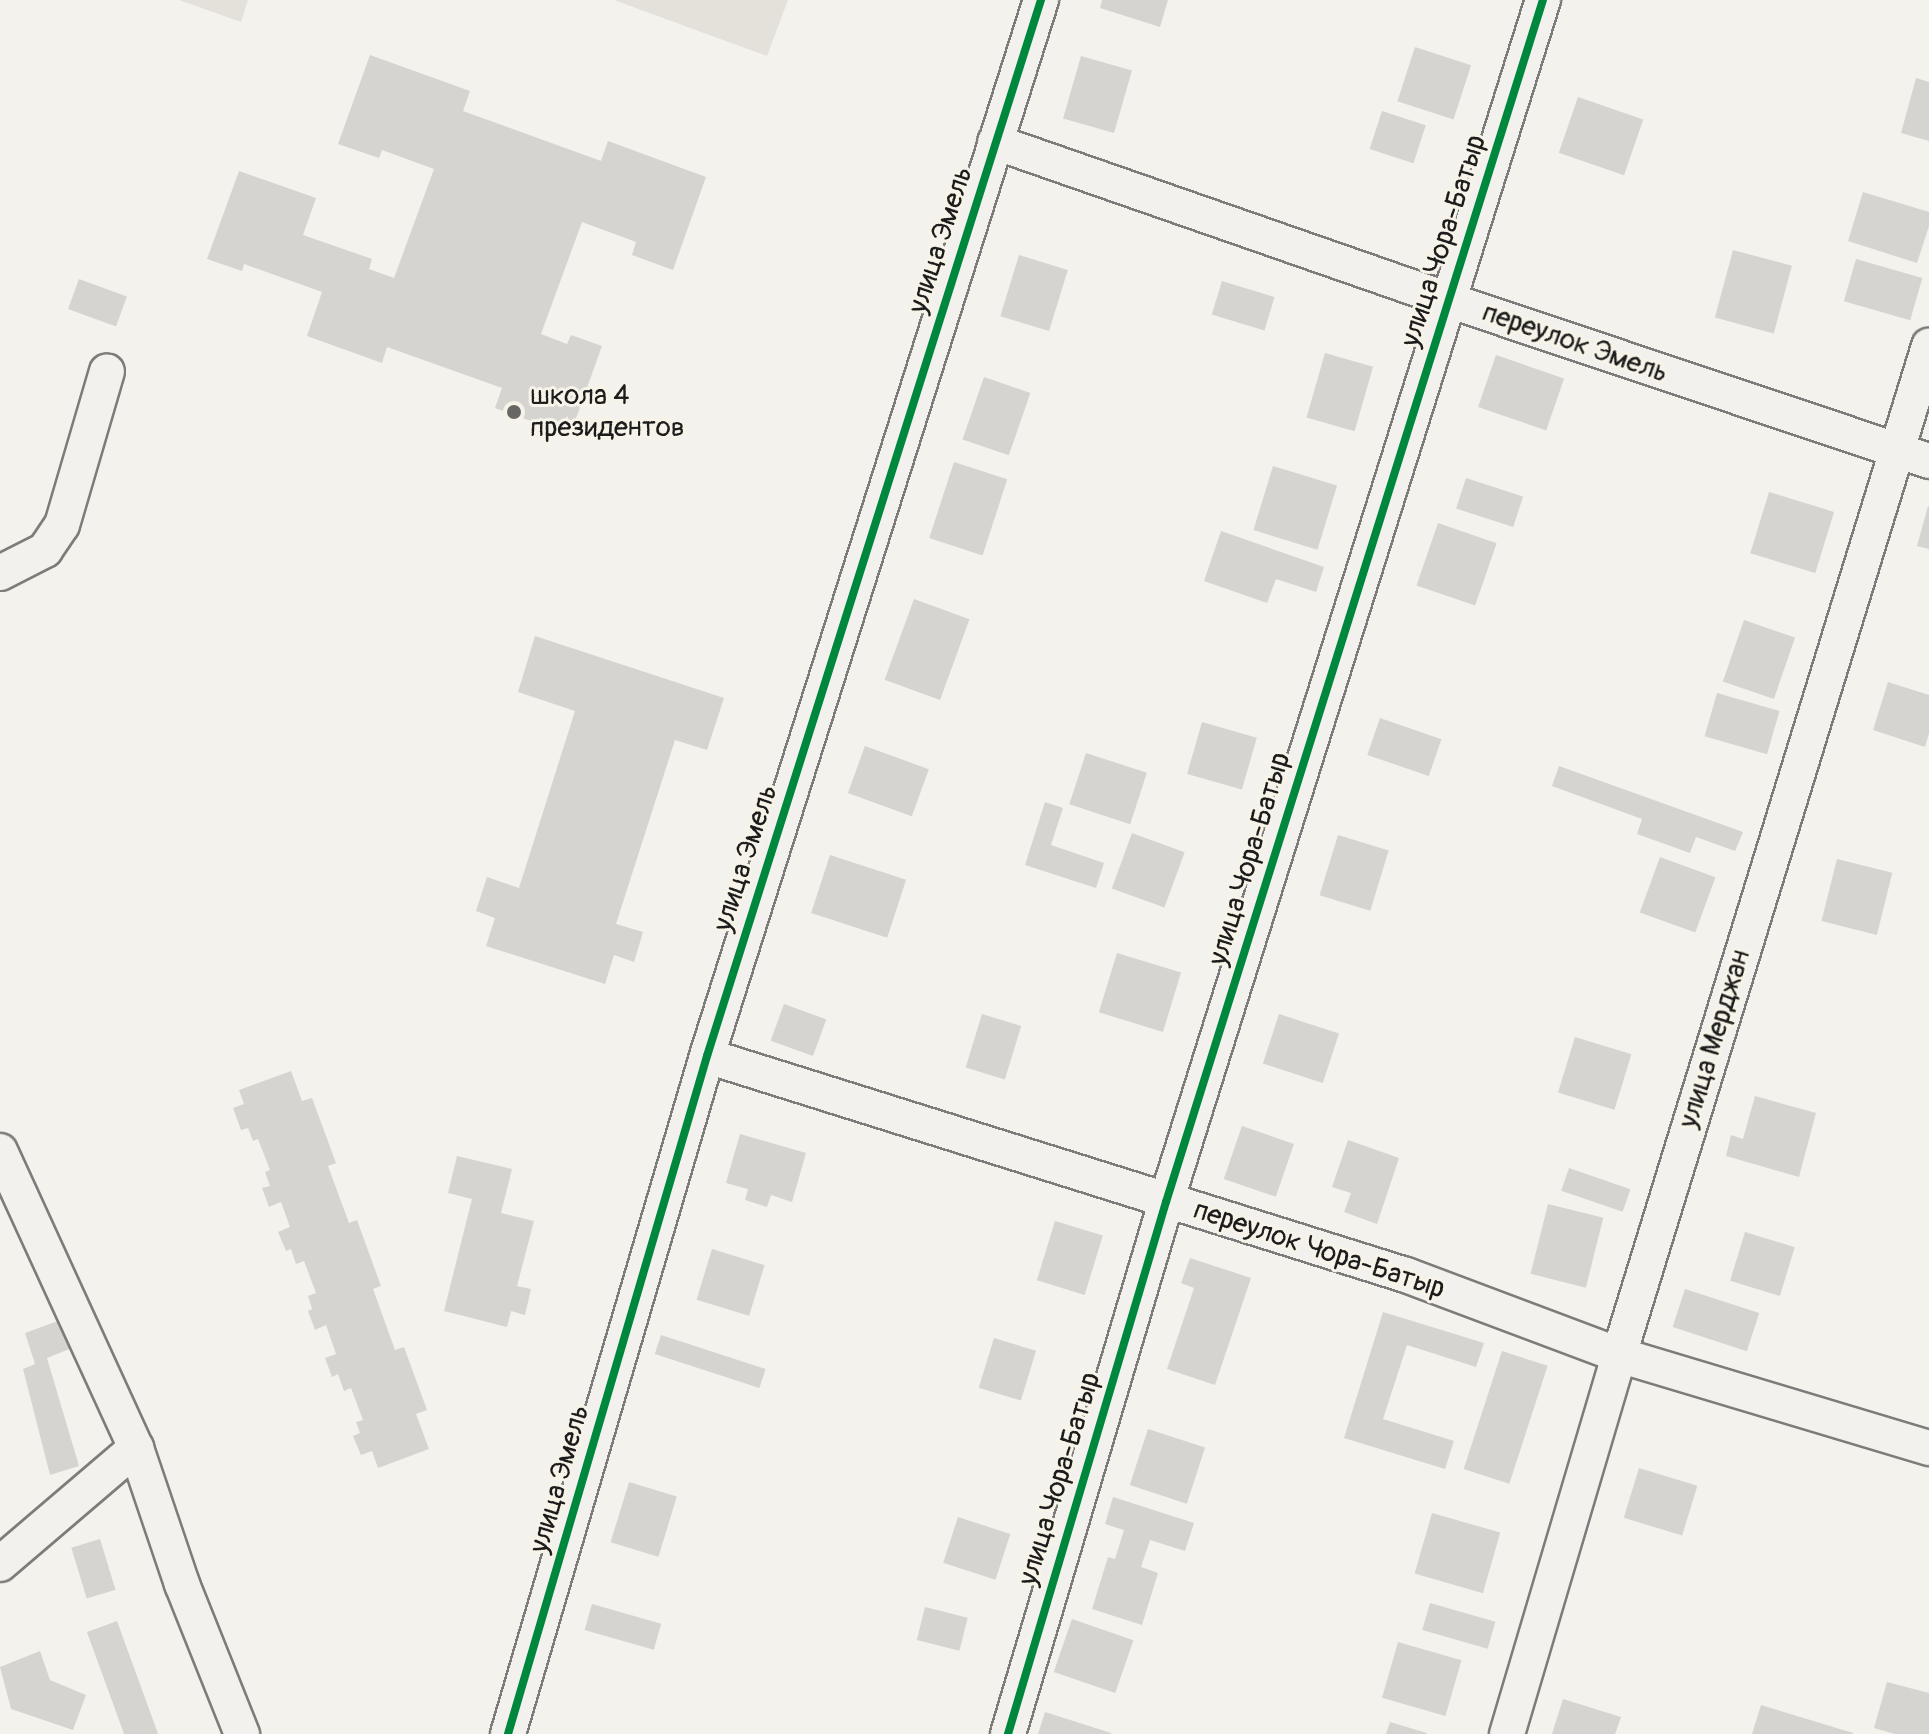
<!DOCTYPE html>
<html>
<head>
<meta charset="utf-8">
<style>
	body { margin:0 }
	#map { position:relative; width:1929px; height:1734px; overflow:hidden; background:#f4f2ec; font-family:Pangolin,sans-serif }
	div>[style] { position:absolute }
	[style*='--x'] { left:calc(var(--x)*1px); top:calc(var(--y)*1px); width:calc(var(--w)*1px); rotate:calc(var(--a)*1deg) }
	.green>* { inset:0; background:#e4e1da }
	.building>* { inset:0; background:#d5d4d0; transform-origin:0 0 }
	.roads { filter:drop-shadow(2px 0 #7d7c7a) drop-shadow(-2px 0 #7d7c7a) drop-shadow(0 2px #7d7c7a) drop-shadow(0 -2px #7d7c7a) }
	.minor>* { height:34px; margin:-17px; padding:0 17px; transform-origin:17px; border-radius:17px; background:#f2f1ed }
	.cycleway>* { height:8px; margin:-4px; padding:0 4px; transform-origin:4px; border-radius:4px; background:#00873e }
	.dots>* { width:22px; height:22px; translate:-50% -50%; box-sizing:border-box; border:4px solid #f7f3e8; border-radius:50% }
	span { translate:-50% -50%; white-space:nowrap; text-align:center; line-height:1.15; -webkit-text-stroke:6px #f7f3e8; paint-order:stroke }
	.street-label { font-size:28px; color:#1c1c1c }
	.poi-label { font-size:28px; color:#1c1c1c }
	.left { translate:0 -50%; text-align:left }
</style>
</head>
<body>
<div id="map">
	<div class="green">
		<i style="clip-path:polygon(179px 0,248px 0,241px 22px)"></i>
		<i style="clip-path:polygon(614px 0,788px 0,767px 56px)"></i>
	</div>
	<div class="building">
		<i style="clip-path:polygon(1102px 0,1168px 0,1160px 27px,1100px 8px)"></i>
		<i style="left:1415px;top:47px;width:59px;height:57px;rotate:18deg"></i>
		<i style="clip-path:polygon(370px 55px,470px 91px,463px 111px,601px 161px,608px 141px,706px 177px,673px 270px,632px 255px,636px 242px,582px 222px,541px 334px,567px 344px,571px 335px,602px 346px,570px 435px,495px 408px,502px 388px,387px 347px,382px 363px,307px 336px,322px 292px,244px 264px,242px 271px,207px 259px,239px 171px,316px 198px,303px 235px,372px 259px,369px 269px,394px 278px,434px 169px,382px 150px,379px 158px,338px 144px)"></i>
		<i style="left:1081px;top:56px;width:53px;height:65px;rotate:16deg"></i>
		<i style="clip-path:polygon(1916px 78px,1929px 82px,1929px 141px,1901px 133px)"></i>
		<i style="left:1578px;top:97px;width:69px;height:59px;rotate:19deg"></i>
		<i style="left:1382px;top:111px;width:46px;height:40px;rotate:18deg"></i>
		<i style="clip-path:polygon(1863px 192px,1929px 212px,1929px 226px,1917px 263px,1848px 241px)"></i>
		<i style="left:1733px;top:250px;width:61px;height:70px;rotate:15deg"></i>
		<i style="left:1019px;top:255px;width:51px;height:64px;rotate:17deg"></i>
		<i style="left:1856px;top:259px;width:69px;height:44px;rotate:16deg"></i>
		<i style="left:79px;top:279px;width:51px;height:32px;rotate:20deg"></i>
		<i style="left:1222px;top:281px;width:55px;height:35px;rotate:17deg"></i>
		<i style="left:1325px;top:353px;width:50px;height:67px;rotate:16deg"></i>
		<i style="left:1496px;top:355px;width:72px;height:55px;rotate:19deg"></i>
		<i style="left:984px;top:377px;width:49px;height:66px;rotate:19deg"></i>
		<i style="left:954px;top:462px;width:56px;height:80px;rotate:18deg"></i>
		<i style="left:1273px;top:466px;width:67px;height:67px;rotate:17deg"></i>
		<i style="left:1466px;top:478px;width:60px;height:32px;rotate:18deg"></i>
		<i style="left:1769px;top:492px;width:68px;height:64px;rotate:17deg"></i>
		<i style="clip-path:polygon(1928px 506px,1929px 507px,1929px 549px,1917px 546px)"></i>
		<i style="left:1438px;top:523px;width:62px;height:66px;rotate:19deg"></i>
		<i style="clip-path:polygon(1221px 531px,1324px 567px,1316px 592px,1276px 579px,1267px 603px,1204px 581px)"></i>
		<i style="left:914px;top:599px;width:59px;height:86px;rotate:20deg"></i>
		<i style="left:1744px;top:620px;width:54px;height:65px;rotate:19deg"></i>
		<i style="clip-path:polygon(535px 636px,724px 698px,707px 750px,675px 740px,616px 924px,643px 932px,634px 962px,614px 955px,605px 984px,486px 946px,495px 918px,476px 911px,487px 877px,519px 888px,575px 711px,518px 692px)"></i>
		<i style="clip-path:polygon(1888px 682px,1929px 695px,1929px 733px,1925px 747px,1873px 730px)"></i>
		<i style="left:1717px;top:693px;width:65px;height:45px;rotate:16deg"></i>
		<i style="left:1380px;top:718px;width:65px;height:39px;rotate:19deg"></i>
		<i style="left:1202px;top:722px;width:57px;height:54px;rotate:16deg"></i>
		<i style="left:865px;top:746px;width:68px;height:50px;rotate:20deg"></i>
		<i style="left:1086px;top:753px;width:64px;height:54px;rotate:18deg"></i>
		<i style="clip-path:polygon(1559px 766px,1743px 832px,1735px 851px,1696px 837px,1690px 853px,1637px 834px,1642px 819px,1552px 786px)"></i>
		<i style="clip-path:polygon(1045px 802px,1063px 808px,1051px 845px,1104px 863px,1096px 888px,1025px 865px)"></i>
		<i style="left:1132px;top:833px;width:56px;height:59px;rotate:20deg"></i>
		<i style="left:1338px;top:835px;width:53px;height:63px;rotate:17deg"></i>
		<i style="left:830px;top:855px;width:80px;height:61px;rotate:18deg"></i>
		<i style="left:1660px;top:857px;width:59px;height:59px;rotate:20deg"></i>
		<i style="left:1837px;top:859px;width:57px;height:64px;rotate:14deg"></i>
		<i style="left:1117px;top:953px;width:67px;height:62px;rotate:17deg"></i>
		<i style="left:784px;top:1004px;width:45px;height:39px;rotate:20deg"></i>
		<i style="left:982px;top:1014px;width:41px;height:56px;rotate:17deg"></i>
		<i style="left:1279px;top:1014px;width:63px;height:52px;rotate:18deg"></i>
		<i style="left:1575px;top:1037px;width:59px;height:58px;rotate:17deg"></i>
		<i style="clip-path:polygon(291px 1071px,302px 1101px,312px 1098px,336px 1163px,328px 1166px,349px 1223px,357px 1220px,381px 1286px,373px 1289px,395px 1350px,404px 1347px,427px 1410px,416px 1414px,429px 1449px,378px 1468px,372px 1451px,361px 1455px,353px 1436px,360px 1433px,356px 1422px,363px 1420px,351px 1388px,344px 1391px,338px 1374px,332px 1377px,325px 1358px,336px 1354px,326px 1325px,315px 1330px,308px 1311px,312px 1309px,308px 1296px,316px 1293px,304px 1261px,296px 1264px,291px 1249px,286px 1251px,278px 1232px,290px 1227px,281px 1202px,269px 1207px,262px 1188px,270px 1186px,265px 1172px,270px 1170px,258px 1139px,253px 1141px,248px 1128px,241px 1130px,233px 1108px,244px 1104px,239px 1090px)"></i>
		<i style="clip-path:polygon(1755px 1096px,1816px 1113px,1799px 1177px,1726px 1156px,1731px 1135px,1743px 1139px)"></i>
		<i style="left:1242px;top:1126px;width:55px;height:56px;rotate:19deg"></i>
		<i style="clip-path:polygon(740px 1134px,806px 1153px,792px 1202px,771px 1195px,767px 1207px,745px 1200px,748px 1189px,726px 1183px)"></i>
		<i style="clip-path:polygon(1348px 1140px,1399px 1158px,1377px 1224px,1344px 1212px,1351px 1193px,1332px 1187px)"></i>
		<i style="clip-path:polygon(457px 1156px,512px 1169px,501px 1213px,534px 1221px,517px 1286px,531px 1289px,525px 1315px,511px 1311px,507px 1327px,444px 1311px,472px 1199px,448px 1193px)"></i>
		<i style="left:1569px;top:1168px;width:65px;height:24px;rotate:19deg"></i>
		<i style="left:1548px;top:1204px;width:57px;height:72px;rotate:14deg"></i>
		<i style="left:1055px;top:1221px;width:50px;height:62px;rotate:17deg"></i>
		<i style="left:1745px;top:1232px;width:52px;height:51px;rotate:17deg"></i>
		<i style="left:712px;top:1249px;width:55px;height:53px;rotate:17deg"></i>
		<i style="clip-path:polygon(1190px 1258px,1251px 1278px,1215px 1385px,1167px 1369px,1194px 1288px,1181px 1283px)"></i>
		<i style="left:1685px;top:1289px;width:78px;height:40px;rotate:18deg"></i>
		<i style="clip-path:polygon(1383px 1312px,1484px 1343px,1476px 1367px,1407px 1345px,1383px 1419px,1454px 1441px,1445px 1469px,1344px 1438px)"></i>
		<i style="clip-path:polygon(66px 1318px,77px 1346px,47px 1358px,79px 1466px,50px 1475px,23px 1369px,35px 1364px,25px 1333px)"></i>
		<i style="left:661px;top:1335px;width:110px;height:20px;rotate:18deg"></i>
		<i style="left:994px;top:1338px;width:44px;height:52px;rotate:17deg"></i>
		<i style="left:1502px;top:1351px;width:48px;height:124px;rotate:18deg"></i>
		<i style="left:1148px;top:1429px;width:60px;height:59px;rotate:18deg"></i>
		<i style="left:1639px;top:1468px;width:61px;height:52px;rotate:17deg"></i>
		<i style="left:629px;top:1482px;width:50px;height:63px;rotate:17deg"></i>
		<i style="clip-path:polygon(1113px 1497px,1194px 1523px,1185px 1551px,1150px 1540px,1141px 1567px,1158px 1573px,1142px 1625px,1092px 1609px,1108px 1557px,1115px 1559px,1124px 1530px,1105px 1524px)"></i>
		<i style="left:1432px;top:1513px;width:71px;height:63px;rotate:16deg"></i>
		<i style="left:958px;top:1517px;width:55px;height:48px;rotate:18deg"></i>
		<i style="left:100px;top:1539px;width:53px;height:30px;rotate:73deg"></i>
		<i style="left:1430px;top:1603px;width:68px;height:28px;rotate:16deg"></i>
		<i style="left:592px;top:1604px;width:72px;height:27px;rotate:16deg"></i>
		<i style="left:925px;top:1607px;width:44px;height:34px;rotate:14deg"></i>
		<i style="left:1072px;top:1619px;width:65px;height:56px;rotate:19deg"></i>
		<i style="left:117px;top:1621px;width:120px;height:32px;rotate:70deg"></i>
		<i style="left:1398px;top:1642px;width:66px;height:58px;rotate:16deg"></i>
		<i style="clip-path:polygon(40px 1651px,50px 1680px,86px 1695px,73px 1730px,11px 1709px,0 1667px)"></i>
		<i style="clip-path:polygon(1887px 1682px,1929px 1693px,1929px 1734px,1895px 1734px,1874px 1728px)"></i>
		<i style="clip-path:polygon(1563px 1699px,1621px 1717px,1615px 1734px,1552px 1734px)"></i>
		<i style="clip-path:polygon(1761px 1705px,1853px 1733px,1853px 1734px,1752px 1734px)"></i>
		<i style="clip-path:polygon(1045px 1712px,1111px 1733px,1111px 1734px,1038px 1734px)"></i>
		<i style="clip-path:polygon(1390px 1722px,1427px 1733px,1427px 1734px,1386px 1734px)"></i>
	</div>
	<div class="roads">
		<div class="minor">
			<i style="--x:995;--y:142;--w:480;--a:19.2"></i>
			<i style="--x:1448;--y:300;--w:507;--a:18.51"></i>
			<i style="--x:0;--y:573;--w:51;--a:-27.1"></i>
			<i style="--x:45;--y:550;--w:30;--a:-56"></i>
			<i style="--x:62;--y:525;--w:160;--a:-73.7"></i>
			<i style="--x:707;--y:1056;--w:733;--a:17.4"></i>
			<i style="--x:1406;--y:1275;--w:228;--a:20.6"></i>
			<i style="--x:1619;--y:1355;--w:324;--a:16.7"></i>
			<i style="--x:0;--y:1151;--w:327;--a:65.4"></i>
			<i style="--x:136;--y:1448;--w:144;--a:71.3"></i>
			<i style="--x:182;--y:1584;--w:162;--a:68.2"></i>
			<i style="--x:0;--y:1564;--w:179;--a:-40.5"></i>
			<i style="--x:508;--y:1734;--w:707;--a:-73.64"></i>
			<i style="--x:707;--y:1056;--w:1108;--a:-72.45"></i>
			<i style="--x:1008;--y:1734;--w:555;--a:-73.46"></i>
			<i style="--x:1166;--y:1202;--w:1260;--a:-72.59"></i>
			<i style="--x:1507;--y:1734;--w:395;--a:-73.5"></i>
			<i style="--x:1619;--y:1355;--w:1056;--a:-72.92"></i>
		</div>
	</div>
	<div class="cycleway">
		<i style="--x:508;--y:1734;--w:707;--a:-73.64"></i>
		<i style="--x:707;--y:1056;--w:1108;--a:-72.45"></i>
		<i style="--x:1008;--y:1734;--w:555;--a:-73.46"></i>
		<i style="--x:1166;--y:1202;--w:1260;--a:-72.59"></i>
	</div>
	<div class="dots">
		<i style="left:514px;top:412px;background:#686765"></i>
	</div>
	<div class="street-label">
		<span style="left:941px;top:240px;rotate:-72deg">улица Эмель</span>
		<span style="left:1444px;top:241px;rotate:-72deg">улица Чора-Батыр</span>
		<span style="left:1575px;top:343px;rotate:19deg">переулок Эмель</span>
		<span style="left:746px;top:858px;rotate:-72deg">улица Эмель</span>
		<span style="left:1250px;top:859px;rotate:-73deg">улица Чора-Батыр</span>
		<span style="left:1715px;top:1039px;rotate:-73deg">улица Мерджан</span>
		<span style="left:1319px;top:1250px;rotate:18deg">переулок Чора-Батыр</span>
		<span style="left:560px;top:1479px;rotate:-74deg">улица Эмель</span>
		<span style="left:1060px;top:1479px;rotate:-73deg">улица Чора-Батыр</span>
	</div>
	<div class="poi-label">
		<span class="left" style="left:530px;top:412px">школа 4<br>президентов</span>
	</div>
</div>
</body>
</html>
